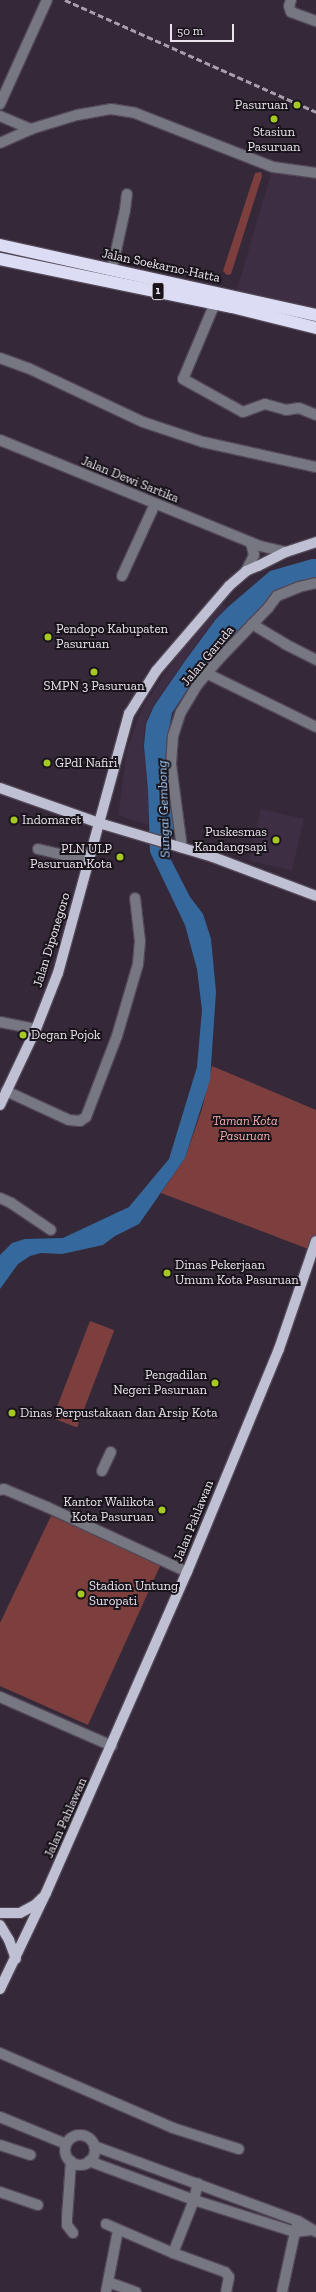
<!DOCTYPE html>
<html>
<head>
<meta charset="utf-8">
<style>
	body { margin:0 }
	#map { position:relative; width:316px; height:2292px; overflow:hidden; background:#352939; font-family:"Zilla Slab",serif }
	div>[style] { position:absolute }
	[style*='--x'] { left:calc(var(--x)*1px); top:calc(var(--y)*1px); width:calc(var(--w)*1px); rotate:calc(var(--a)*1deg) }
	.built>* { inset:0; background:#3e2e44; transform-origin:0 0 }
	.green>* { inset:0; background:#7d3f3e; transform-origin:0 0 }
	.water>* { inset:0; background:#35699e }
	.roads { filter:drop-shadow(1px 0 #524756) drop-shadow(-1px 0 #524756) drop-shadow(0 1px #524756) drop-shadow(0 -1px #524756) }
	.minor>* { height:10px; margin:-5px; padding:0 5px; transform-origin:5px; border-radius:5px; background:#777781 }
	.minor>.ring { margin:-5px; padding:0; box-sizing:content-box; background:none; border:10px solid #777781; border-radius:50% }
	.major>* { height:10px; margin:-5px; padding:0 5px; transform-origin:5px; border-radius:5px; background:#bfc0d4 }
	.highway>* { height:12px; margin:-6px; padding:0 6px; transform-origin:6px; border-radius:6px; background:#dcddf5 }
	.rail>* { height:2.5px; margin-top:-1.25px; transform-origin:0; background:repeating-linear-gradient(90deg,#a89fac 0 6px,transparent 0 9px) }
	.dots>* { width:11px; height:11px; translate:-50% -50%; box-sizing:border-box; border:2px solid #19141b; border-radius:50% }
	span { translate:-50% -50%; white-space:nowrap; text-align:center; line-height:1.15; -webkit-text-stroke:4px #19141b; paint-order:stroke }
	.shield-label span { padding:1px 3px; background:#19141b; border:1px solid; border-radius:3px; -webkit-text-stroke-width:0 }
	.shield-label { font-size:12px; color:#eae2ed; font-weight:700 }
	.poi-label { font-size:13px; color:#eae2ed }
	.right { translate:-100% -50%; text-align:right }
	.left { translate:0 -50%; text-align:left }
	.street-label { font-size:13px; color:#eae2ed }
	.park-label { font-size:13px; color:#f2afab; font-style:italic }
	.water-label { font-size:14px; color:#a4cefc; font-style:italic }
	.scale { position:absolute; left:170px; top:24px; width:64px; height:18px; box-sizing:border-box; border:2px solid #eae2ed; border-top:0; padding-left:5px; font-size:12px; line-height:14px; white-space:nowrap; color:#eae2ed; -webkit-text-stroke:3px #19141b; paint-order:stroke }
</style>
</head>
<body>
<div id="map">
	<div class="built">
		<i style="clip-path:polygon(273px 167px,316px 174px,316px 315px,235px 296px)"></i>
		<i style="clip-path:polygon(218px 602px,227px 607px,215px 619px,184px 661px,153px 706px,145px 724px,143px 746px,148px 790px,148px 825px,118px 815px,127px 750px,142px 708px,177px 656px)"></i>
		<i style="left:261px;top:809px;width:44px;height:53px;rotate:13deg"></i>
	</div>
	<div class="green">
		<i style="clip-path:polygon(261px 172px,262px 176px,231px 274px,227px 275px,223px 271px,255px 173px)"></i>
		<i style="clip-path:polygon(212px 1066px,316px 1110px,316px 1234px,311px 1250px,161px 1193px,185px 1158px,202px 1109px)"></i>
		<i style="left:90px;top:1321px;width:26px;height:104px;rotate:21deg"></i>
		<i style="clip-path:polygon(51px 1516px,161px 1564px,88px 1725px,0 1686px,0 1623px)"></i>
	</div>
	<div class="water">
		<i style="clip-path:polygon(312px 559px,316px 559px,316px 579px,294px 583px,275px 592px,187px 690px,172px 713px,167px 741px,167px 777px,174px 824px,169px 856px,190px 897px,203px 914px,211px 939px,216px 992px,210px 1080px,185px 1158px,139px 1224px,115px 1236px,103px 1245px,62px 1254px,41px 1253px,30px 1256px,18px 1264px,0 1289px,0 1255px,12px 1243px,25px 1239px,63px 1238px,129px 1207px,169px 1159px,197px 1067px,202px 1010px,197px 969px,185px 925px,150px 852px,148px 790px,144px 746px,146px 724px,154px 706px,185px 661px,216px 619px,228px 607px,270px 571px)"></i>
	</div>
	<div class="roads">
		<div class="minor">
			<i style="--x:291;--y:0;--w:6;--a:108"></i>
			<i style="--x:289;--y:6;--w:6;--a:72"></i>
			<i style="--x:291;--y:12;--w:27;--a:20"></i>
			<i style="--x:0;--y:104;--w:114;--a:-65.7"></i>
			<i style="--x:0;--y:116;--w:34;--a:23"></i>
			<i style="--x:0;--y:143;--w:34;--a:-24"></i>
			<i style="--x:31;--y:129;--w:48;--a:-16.9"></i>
			<i style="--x:77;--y:115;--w:35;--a:-10"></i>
			<i style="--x:111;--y:109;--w:24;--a:9"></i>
			<i style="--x:135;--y:113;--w:148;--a:21.4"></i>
			<i style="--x:273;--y:167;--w:43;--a:7.9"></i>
			<i style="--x:112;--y:269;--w:60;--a:-77.6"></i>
			<i style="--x:125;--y:210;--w:16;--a:-83"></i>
			<i style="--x:215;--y:303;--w:82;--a:112.8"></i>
			<i style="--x:183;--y:379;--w:68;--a:28.8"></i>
			<i style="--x:243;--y:412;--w:23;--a:-20"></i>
			<i style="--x:265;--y:404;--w:22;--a:16"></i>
			<i style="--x:286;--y:410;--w:13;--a:-9"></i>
			<i style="--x:299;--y:408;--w:18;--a:22"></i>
			<i style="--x:0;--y:358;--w:30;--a:20"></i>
			<i style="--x:28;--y:368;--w:127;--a:25.2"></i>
			<i style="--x:143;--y:422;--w:63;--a:18.4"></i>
			<i style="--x:203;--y:442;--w:116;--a:12.5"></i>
			<i style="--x:0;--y:440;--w:281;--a:22.2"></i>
			<i style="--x:260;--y:546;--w:27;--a:13"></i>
			<i style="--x:246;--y:571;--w:18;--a:-63"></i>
			<i style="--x:254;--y:555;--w:12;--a:-104"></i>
			<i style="--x:122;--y:576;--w:79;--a:-65.4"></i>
			<i style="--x:252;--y:624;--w:39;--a:31"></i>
			<i style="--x:285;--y:644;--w:35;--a:27"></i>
			<i style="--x:208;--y:674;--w:120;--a:26.1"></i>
			<i style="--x:182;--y:848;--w:85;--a:-97.5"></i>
			<i style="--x:171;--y:764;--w:28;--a:-86"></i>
			<i style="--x:173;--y:736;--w:25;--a:-72"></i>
			<i style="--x:181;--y:712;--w:33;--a:-59"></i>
			<i style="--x:198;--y:684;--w:33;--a:-50"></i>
			<i style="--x:219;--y:659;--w:71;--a:-46.1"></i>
			<i style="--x:268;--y:608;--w:15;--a:-53"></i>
			<i style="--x:277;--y:596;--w:24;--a:-22"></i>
			<i style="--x:299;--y:587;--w:17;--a:-13"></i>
			<i style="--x:38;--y:849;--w:52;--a:13.2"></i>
			<i style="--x:0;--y:1022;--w:37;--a:11"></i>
			<i style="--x:6;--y:1091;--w:69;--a:24.7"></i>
			<i style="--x:69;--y:1120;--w:11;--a:5"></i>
			<i style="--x:80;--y:1121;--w:7;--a:-34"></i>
			<i style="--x:86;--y:1117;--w:87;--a:-69.1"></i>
			<i style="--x:117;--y:1036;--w:75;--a:-73.7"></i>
			<i style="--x:138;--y:964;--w:23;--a:-85"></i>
			<i style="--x:140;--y:941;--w:43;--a:-96.6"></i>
			<i style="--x:0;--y:1198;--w:12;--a:24"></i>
			<i style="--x:11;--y:1203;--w:48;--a:34"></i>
			<i style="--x:102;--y:1471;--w:21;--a:-65"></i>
			<i style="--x:0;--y:1490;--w:4;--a:-14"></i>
			<i style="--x:4;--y:1489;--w:47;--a:22.7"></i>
			<i style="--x:47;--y:1507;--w:154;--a:24.9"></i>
			<i style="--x:0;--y:1697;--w:122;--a:23.6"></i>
			<i style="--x:0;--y:2053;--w:189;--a:23.4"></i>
			<i style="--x:173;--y:2128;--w:69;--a:17.7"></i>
			<i style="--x:0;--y:2117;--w:71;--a:22.2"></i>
			<i class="ring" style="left:65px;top:2135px;width:20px;height:20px"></i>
			<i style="--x:0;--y:2145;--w:32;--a:18"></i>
			<i style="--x:94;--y:2146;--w:217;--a:20.2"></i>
			<i style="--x:298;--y:2221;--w:21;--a:31"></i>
			<i style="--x:71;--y:2161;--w:57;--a:94"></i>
			<i style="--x:67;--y:2218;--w:7;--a:90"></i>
			<i style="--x:67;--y:2225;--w:10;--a:53"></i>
			<i style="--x:89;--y:2161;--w:112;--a:20.4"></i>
			<i style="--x:194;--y:2200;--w:106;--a:17.6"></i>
			<i style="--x:295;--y:2232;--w:16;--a:-7"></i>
			<i style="--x:0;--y:2192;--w:40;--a:18.9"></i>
			<i style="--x:106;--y:2224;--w:73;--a:23.4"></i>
			<i style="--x:173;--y:2253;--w:55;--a:20.1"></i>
			<i style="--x:225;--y:2272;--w:6;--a:51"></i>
			<i style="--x:229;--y:2277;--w:15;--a:101"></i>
			<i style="--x:173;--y:2253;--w:57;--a:-68.4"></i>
			<i style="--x:194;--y:2200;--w:17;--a:-77"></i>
			<i style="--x:108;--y:2282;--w:30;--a:20"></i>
			<i style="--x:106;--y:2292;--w:63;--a:-79"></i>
			<i style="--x:282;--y:2292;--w:66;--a:-77.8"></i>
		</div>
		<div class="major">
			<i style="--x:0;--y:788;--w:105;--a:19.5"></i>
			<i style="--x:99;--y:823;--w:119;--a:16.6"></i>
			<i style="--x:213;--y:857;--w:110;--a:20.7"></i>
			<i style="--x:0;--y:1105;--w:84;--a:-64.7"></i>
			<i style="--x:36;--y:1029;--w:60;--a:-68.6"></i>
			<i style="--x:58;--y:973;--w:269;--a:-74.7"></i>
			<i style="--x:129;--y:714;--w:51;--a:-57.9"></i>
			<i style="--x:156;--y:671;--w:112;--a:-49.3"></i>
			<i style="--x:229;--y:586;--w:23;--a:-41"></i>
			<i style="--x:246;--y:571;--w:13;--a:-23"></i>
			<i style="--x:258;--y:566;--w:31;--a:-27"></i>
			<i style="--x:286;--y:552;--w:32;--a:-18"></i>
			<i style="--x:0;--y:1913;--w:20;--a:0"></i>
			<i style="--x:20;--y:1913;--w:17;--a:-28"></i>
			<i style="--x:35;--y:1905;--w:10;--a:-45"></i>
			<i style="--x:0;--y:1925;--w:17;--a:59"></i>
			<i style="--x:9;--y:1940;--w:20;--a:70"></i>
			<i style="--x:0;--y:1989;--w:106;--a:-64.4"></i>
			<i style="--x:46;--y:1893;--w:351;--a:-66.3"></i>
			<i style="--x:187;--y:1572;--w:241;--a:-67.6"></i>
			<i style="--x:279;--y:1349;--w:114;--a:-71.1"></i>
		</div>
		<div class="highway">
			<i style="--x:0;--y:245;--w:324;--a:12.5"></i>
			<i style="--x:0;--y:259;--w:237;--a:11.7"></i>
			<i style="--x:232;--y:307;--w:87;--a:14"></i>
		</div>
	</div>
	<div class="rail">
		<i style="--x:65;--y:0;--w:275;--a:24"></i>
	</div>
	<div class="dots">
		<i style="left:297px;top:105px;background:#a5c823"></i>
		<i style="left:274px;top:119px;background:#a5c823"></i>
		<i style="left:48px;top:637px;background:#a5c823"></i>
		<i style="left:94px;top:672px;background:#a5c823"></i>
		<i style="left:47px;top:763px;background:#a5c823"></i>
		<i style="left:14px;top:820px;background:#a5c823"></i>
		<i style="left:276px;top:840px;background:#a5c823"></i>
		<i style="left:120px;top:857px;background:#a5c823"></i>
		<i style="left:23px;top:1035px;background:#a5c823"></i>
		<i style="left:167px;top:1273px;background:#a5c823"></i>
		<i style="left:215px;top:1383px;background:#a5c823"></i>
		<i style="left:12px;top:1413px;background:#a5c823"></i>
		<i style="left:162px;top:1510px;background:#a5c823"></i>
		<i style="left:81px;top:1594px;background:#a5c823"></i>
	</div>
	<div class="shield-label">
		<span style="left:158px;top:291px">1</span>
	</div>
	<div class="poi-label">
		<span class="right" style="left:288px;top:105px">Pasuruan</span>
		<span style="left:274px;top:140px">Stasiun<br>Pasuruan</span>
		<span class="left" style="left:56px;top:637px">Pendopo Kabupaten<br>Pasuruan</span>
		<span style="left:94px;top:686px">SMPN 3 Pasuruan</span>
		<span class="left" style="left:55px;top:763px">GPdI Nafiri</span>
		<span class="left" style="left:22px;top:820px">Indomaret</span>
		<span class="right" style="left:267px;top:840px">Puskesmas<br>Kandangsapi</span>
		<span class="right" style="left:112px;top:857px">PLN ULP<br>Pasuruan Kota</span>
		<span class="left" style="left:31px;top:1035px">Degan Pojok</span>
		<span class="left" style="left:175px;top:1273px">Dinas Pekerjaan<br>Umum Kota Pasuruan</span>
		<span class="right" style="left:207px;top:1383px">Pengadilan<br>Negeri Pasuruan</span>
		<span class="left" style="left:20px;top:1413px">Dinas Perpustakaan dan Arsip Kota</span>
		<span class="right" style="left:154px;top:1510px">Kantor Walikota<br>Kota Pasuruan</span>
		<span class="left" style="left:89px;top:1594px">Stadion Untung<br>Suropati</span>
	</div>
	<div class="street-label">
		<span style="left:161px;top:266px;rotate:12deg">Jalan Soekarno-Hatta</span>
		<span style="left:130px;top:480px;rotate:22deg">Jalan Dewi Sartika</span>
		<span style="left:208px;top:656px;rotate:-50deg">Jalan Garuda</span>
		<span style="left:52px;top:940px;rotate:-73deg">Jalan Diponegoro</span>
		<span style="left:194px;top:1521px;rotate:-68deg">Jalan Pahlawan</span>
		<span style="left:66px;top:1818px;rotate:-66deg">Jalan Pahlawan</span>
	</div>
	<div class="park-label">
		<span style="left:245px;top:1129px">Taman Kota<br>Pasuruan</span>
	</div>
	<div class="water-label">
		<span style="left:164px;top:809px;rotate:-92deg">Sungai Gembong</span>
	</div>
	<div class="scale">50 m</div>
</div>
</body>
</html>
